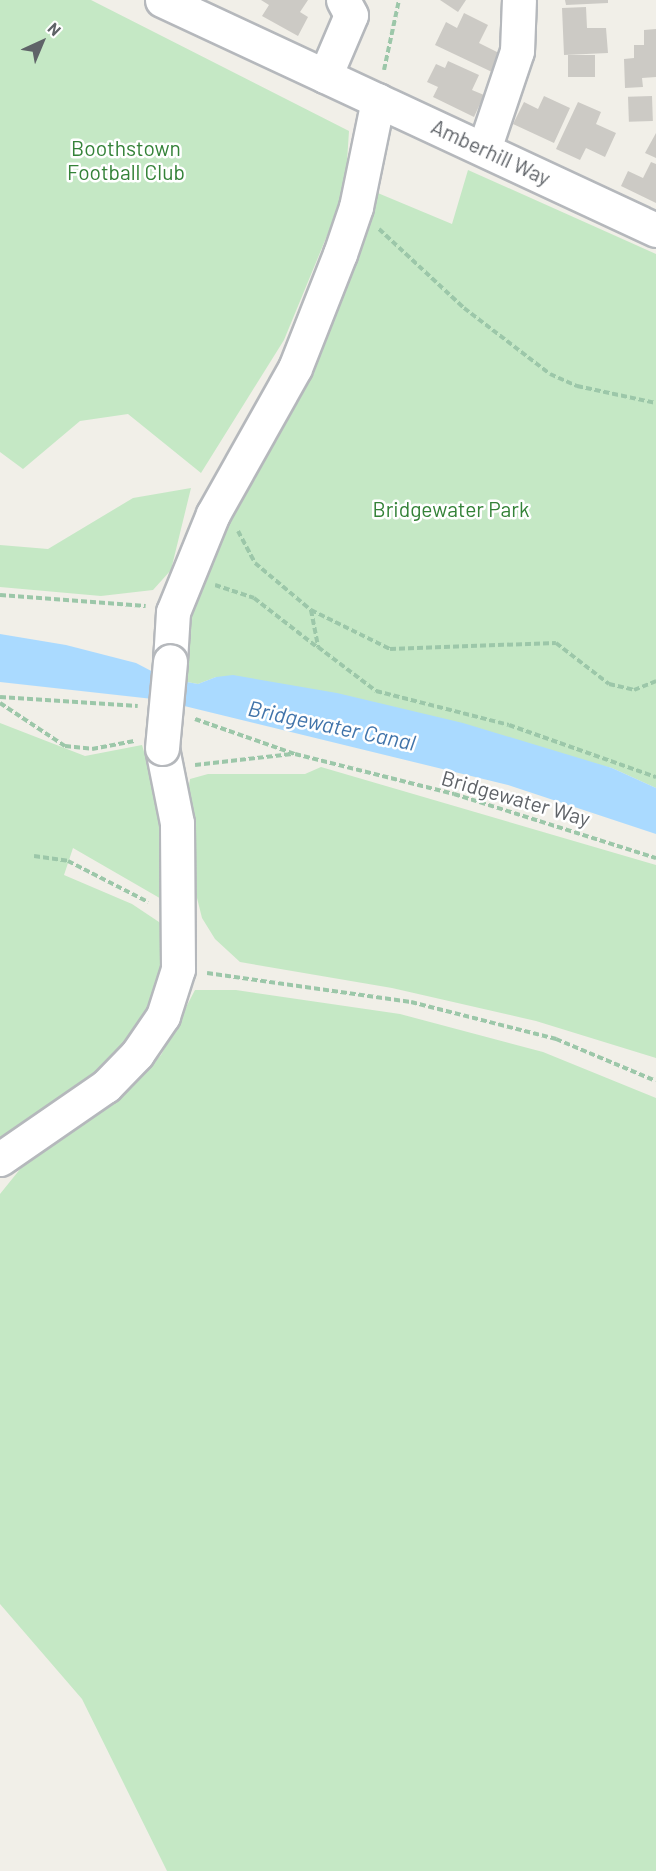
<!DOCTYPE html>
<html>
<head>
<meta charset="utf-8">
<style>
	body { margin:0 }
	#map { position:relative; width:656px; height:1871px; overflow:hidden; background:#f1efe8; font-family:Barlow,sans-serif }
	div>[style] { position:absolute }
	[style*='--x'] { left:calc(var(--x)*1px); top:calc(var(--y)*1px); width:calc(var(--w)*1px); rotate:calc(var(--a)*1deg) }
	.green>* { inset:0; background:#c5e8c5 }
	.water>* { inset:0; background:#aadaff }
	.building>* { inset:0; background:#cccac5; transform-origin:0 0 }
	.path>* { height:4px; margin-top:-2px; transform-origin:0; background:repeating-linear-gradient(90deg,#9cc7a9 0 6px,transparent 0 9px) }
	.roads { filter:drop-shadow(2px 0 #b5b8bc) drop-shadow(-2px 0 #b5b8bc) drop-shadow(0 2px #b5b8bc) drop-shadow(0 -2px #b5b8bc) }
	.minor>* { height:33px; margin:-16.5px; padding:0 16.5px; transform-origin:16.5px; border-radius:16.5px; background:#fff }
	.bridges { filter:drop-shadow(2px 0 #b5b8bc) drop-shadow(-2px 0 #b5b8bc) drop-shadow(0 2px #b5b8bc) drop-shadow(0 -2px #b5b8bc) }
	.minor-bridge>* { height:33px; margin:-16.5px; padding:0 16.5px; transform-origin:16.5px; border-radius:16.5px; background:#fff }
	span { translate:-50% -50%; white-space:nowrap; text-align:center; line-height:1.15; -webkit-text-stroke:5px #fff; paint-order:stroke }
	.park-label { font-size:21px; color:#348238 }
	.street-label { font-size:21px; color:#5f6368 }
	.water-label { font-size:22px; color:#4174aa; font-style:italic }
	.north { position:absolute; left:12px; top:12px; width:60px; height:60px; -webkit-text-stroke:4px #fff; paint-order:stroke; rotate:44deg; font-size:16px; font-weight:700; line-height:24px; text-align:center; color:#5f6368 }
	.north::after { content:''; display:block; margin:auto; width:21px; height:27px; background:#5f6368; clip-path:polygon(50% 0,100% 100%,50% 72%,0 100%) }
</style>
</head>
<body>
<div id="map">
	<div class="green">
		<i style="clip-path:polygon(0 0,91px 0,349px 131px,345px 192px,284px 340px,201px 473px,128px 414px,80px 421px,23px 469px,0 452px)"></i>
		<i style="clip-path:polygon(468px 170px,656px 254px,656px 788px,612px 768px,216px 677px,198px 684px,176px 680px,213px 514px,361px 186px,452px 224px)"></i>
		<i style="clip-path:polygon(191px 488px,171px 570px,153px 590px,101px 596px,0 587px,0 545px,48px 549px,133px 498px)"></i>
		<i style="clip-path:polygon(0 723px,85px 756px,142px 745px,151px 775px,163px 796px,170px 904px,73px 848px,64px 875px,132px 904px,168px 928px,168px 951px,151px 1017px,109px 1067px,0 1144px)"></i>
		<i style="clip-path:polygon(321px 767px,656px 865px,656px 1058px,536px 1021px,392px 988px,240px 962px,215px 939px,202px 918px,196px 894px,196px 828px,188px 792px,190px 779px,208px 774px,305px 774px)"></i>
		<i style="clip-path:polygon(195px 990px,236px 990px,400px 1014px,543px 1052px,656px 1098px,656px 1871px,167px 1871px,82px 1699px,0 1604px,0 1194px,25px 1163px,97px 1115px,161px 1055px)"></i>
	</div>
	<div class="water">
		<i style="clip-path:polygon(0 634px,66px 645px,136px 663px,159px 675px,153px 699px,0 682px)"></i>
		<i style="clip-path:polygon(233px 675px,337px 693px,463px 723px,612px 768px,656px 788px,656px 834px,508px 785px,172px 703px,176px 680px,198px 684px,216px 677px)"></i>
	</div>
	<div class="building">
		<i style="clip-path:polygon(261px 0,308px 0,300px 12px,308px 17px,298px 36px,262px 16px,269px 5px)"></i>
		<i style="clip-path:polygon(440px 0,466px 0,458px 12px)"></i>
		<i style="clip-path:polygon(565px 0,608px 0,608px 3px,566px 5px)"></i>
		<i style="clip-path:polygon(586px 7px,587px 28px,606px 28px,608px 53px,564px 55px,562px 8px)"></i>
		<i style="clip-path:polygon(464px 13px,488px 25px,479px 43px,501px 54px,492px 72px,435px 45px,446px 22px,457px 28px)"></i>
		<i style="clip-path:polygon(656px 29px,656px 77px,642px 78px,643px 87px,625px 88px,624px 59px,634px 58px,634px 45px,644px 45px,644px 30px)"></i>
		<i style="left:595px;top:55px;width:22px;height:27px;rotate:90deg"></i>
		<i style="clip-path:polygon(448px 61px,479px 75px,472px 90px,484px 95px,474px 117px,433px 97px,438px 87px,427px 82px,436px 64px,445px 68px)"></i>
		<i style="clip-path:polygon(544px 96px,570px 108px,554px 143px,513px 124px,524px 102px,538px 109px)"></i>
		<i style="left:652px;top:96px;width:25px;height:24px;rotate:88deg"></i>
		<i style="clip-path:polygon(578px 102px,601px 112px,596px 124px,616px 133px,605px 157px,586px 148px,580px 160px,556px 149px)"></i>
		<i style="clip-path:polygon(656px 133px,656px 158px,645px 153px)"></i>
		<i style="clip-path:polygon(651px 162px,656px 164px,656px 203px,621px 186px,628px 171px,643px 178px)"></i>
	</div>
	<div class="path">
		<i style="--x:384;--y:70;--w:72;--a:-77.9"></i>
		<i style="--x:379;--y:229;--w:116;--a:42.9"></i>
		<i style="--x:464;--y:308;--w:108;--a:37.5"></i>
		<i style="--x:550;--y:374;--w:30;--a:24"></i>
		<i style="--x:577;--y:386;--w:81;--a:12.1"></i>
		<i style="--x:238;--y:531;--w:36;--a:62"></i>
		<i style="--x:255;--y:563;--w:73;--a:40"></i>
		<i style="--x:311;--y:610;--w:88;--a:26.3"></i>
		<i style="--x:390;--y:649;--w:166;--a:-2.1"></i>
		<i style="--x:556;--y:643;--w:67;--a:37.7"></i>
		<i style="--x:609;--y:684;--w:26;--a:13"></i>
		<i style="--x:634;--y:690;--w:24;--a:-22"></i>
		<i style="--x:215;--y:585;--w:41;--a:18.4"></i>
		<i style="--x:254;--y:598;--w:80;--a:37.9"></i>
		<i style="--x:0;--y:595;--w:146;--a:4.3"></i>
		<i style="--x:311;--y:610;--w:38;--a:79"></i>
		<i style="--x:318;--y:647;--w:73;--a:37.2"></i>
		<i style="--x:376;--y:691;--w:137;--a:14.3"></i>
		<i style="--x:509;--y:725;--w:156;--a:19.5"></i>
		<i style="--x:0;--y:697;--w:138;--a:3.7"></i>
		<i style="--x:0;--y:703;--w:78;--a:33.5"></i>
		<i style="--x:65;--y:746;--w:27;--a:6"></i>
		<i style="--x:92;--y:749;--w:43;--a:-10.8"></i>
		<i style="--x:195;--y:719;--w:106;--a:19.3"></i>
		<i style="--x:295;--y:754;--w:164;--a:14.1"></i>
		<i style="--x:454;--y:794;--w:212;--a:17.6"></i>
		<i style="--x:195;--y:765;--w:98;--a:-6.5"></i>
		<i style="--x:34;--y:856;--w:34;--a:8"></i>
		<i style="--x:68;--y:861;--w:90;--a:27.1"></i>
		<i style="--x:207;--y:973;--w:206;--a:8.1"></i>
		<i style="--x:411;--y:1002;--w:150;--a:14.3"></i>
		<i style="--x:556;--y:1039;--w:108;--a:22.8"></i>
	</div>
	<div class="roads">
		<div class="minor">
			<i style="--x:162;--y:0;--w:545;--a:24.97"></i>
			<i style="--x:325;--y:76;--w:66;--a:-66.9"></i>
			<i style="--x:351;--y:15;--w:17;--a:-118"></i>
			<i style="--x:484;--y:149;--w:103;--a:-71.4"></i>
			<i style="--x:517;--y:51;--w:51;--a:-87.8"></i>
			<i style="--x:170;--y:661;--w:49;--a:-86.5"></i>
			<i style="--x:173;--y:612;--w:106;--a:-67.8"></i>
			<i style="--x:213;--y:514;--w:167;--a:-60.7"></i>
			<i style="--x:295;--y:368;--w:123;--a:-68.5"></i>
			<i style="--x:340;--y:254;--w:50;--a:-71.2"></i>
			<i style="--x:356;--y:207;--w:109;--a:-78.4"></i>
			<i style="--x:0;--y:1159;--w:129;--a:-34.6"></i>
			<i style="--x:106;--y:1086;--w:45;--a:-45.9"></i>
			<i style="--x:137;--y:1054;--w:46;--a:-55.6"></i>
			<i style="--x:163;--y:1016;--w:49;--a:-72.3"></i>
			<i style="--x:178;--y:969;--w:146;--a:-90.4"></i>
			<i style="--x:177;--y:823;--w:76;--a:-101.3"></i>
		</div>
	</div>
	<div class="bridges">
		<div class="minor-bridge">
			<i style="--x:162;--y:748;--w:87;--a:-84.7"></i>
		</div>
	</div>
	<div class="park-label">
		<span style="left:126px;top:160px">Boothstown<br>Football Club</span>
		<span style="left:451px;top:509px">Bridgewater Park</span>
	</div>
	<div class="street-label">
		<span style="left:491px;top:152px;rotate:25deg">Amberhill Way</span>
		<span style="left:516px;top:798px;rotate:16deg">Bridgewater Way</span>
	</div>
	<div class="water-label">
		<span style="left:332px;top:725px;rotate:12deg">Bridgewater Canal</span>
	</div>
	<div class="north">N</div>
</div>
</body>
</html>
